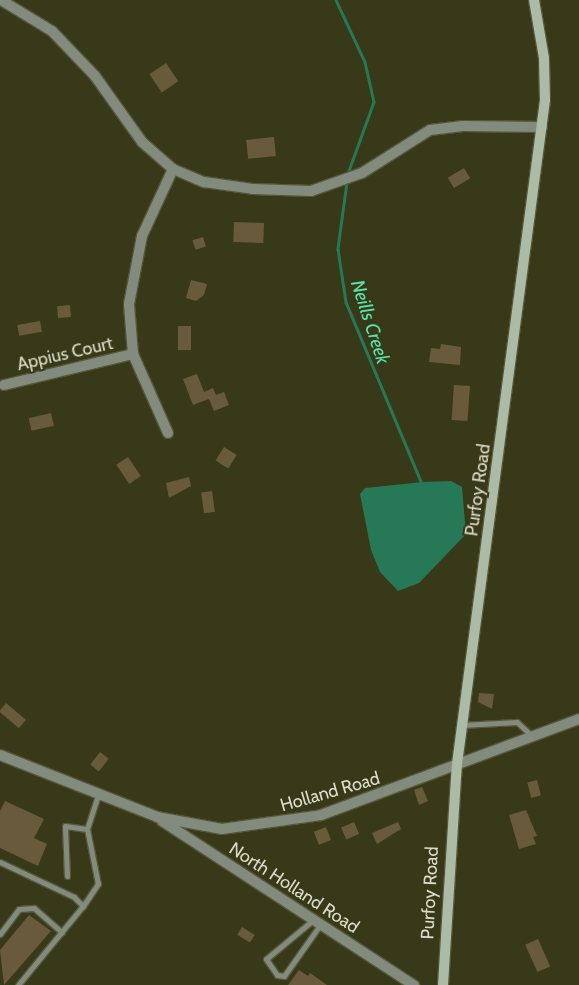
<!DOCTYPE html>
<html>
<head>
<meta charset="utf-8">
<style>
	body { margin:0 }
	#map { position:relative; width:579px; height:985px; overflow:hidden; background:#383918; font-family:Cabin,sans-serif }
	div>[style] { position:absolute }
	[style*='--x'] { left:calc(var(--x)*1px); top:calc(var(--y)*1px); width:calc(var(--w)*1px); rotate:calc(var(--a)*1deg) }
	.water>* { inset:0; background:#267856 }
	.stream>* { height:2.5px; margin:-1.25px; padding:0 1.25px; transform-origin:1.25px; border-radius:1.25px; background:#267856 }
	.building>* { inset:0; background:#695a3b; transform-origin:0 0 }
	.roads { filter:drop-shadow(1px 0 #555738) drop-shadow(-1px 0 #555738) drop-shadow(0 1px #555738) drop-shadow(0 -1px #555738) }
	.lane>* { height:5px; margin:-2.5px; padding:0 2.5px; transform-origin:2.5px; border-radius:2.5px; background:#828b7e }
	.street>* { height:10px; margin:-5px; padding:0 5px; transform-origin:5px; border-radius:5px; background:#828b7e }
	.secondary>* { height:10px; margin:-5px; padding:0 5px; transform-origin:5px; border-radius:5px; background:#acbba6 }
	span { translate:-50% -50%; white-space:nowrap; text-align:center; line-height:1.15; -webkit-text-stroke:4px #383918; paint-order:stroke }
	.street-label { font-size:18px; color:#dbddca }
	.water-label { font-size:19px; color:#58e5aa; font-style:italic }
</style>
</head>
<body>
<div id="map">
	<div class="water">
		<i style="clip-path:polygon(423px 482px,451px 481px,462px 487px,466px 534px,419px 583px,398px 591px,380px 572px,371px 550px,360px 494px,365px 488px)"></i>
	</div>
	<div class="stream">
		<i style="--x:336;--y:0;--w:68;--a:64.9"></i>
		<i style="--x:365;--y:62;--w:41;--a:77.3"></i>
		<i style="--x:374;--y:102;--w:77;--a:109.9"></i>
		<i style="--x:347;--y:182;--w:68;--a:97.7"></i>
		<i style="--x:338;--y:249;--w:54;--a:81.4"></i>
		<i style="--x:346;--y:302;--w:197;--a:67.3"></i>
	</div>
	<div class="building">
		<i style="left:166px;top:63px;width:22px;height:20px;rotate:56deg"></i>
		<i style="left:274px;top:137px;width:19px;height:28px;rotate:84deg"></i>
		<i style="left:464px;top:168px;width:12px;height:19px;rotate:59deg"></i>
		<i style="left:234px;top:222px;width:30px;height:20px;rotate:2deg"></i>
		<i style="left:203px;top:237px;width:10px;height:11px;rotate:73deg"></i>
		<i style="clip-path:polygon(191px 280px,207px 284px,204px 295px,196px 301px,186px 298px)"></i>
		<i style="left:70px;top:305px;width:12px;height:13px;rotate:85deg"></i>
		<i style="left:40px;top:321px;width:11px;height:23px;rotate:80deg"></i>
		<i style="left:178px;top:326px;width:13px;height:24px"></i>
		<i style="clip-path:polygon(441px 344px,461px 347px,460px 365px,429px 362px,431px 348px,440px 349px)"></i>
		<i style="clip-path:polygon(197px 374px,204px 392px,213px 388px,216px 395px,224px 392px,229px 405px,214px 411px,209px 399px,193px 405px,183px 379px)"></i>
		<i style="left:454px;top:385px;width:16px;height:35px;rotate:4deg"></i>
		<i style="left:51px;top:413px;width:13px;height:23px;rotate:77deg"></i>
		<i style="left:224px;top:447px;width:15px;height:16px;rotate:32deg"></i>
		<i style="left:128px;top:457px;width:23px;height:14px;rotate:56deg"></i>
		<i style="clip-path:polygon(189px 477px,191px 486px,169px 498px,166px 483px)"></i>
		<i style="left:212px;top:491px;width:21px;height:11px;rotate:82deg"></i>
		<i style="clip-path:polygon(479px 693px,494px 694px,492px 709px,478px 702px)"></i>
		<i style="left:6px;top:703px;width:26px;height:11px;rotate:40deg"></i>
		<i style="left:100px;top:752px;width:11px;height:16px;rotate:38deg"></i>
		<i style="left:537px;top:780px;width:16px;height:10px;rotate:76deg"></i>
		<i style="clip-path:polygon(422px 787px,428px 801px,419px 805px,414px 790px)"></i>
		<i style="clip-path:polygon(5px 801px,44px 819px,34px 838px,47px 844px,38px 866px,0 848px,0 811px)"></i>
		<i style="clip-path:polygon(526px 810px,537px 836px,533px 837px,536px 844px,519px 849px,509px 815px)"></i>
		<i style="left:354px;top:822px;width:13px;height:14px;rotate:67deg"></i>
		<i style="clip-path:polygon(398px 822px,401px 829px,377px 844px,372px 833px)"></i>
		<i style="left:326px;top:827px;width:14px;height:13px;rotate:69deg"></i>
		<i style="clip-path:polygon(29px 915px,51px 931px,4px 985px,0 950px)"></i>
		<i style="left:242px;top:927px;width:15px;height:9px;rotate:32deg"></i>
		<i style="left:538px;top:939px;width:30px;height:14px;rotate:66deg"></i>
		<i style="clip-path:polygon(299px 970px,308px 976px,310px 973px,327px 985px,288px 985px)"></i>
	</div>
	<div class="roads">
		<div class="lane">
			<i style="--x:462;--y:725;--w:55;--a:-3.1"></i>
			<i style="--x:517;--y:722;--w:19;--a:43"></i>
			<i style="--x:0;--y:862;--w:82;--a:25.3"></i>
			<i style="--x:74;--y:897;--w:13;--a:45"></i>
			<i style="--x:83;--y:906;--w:27;--a:-56"></i>
			<i style="--x:98;--y:884;--w:56;--a:-101.3"></i>
			<i style="--x:87;--y:829;--w:36;--a:-72"></i>
			<i style="--x:67;--y:876;--w:50;--a:-92.3"></i>
			<i style="--x:65;--y:826;--w:22;--a:8"></i>
			<i style="--x:313;--y:920;--w:61;--a:140.3"></i>
			<i style="--x:266;--y:959;--w:19;--a:55"></i>
			<i style="--x:277;--y:975;--w:7;--a:8"></i>
			<i style="--x:284;--y:976;--w:62;--a:-54.8"></i>
			<i style="--x:0;--y:934;--w:31;--a:-53"></i>
			<i style="--x:19;--y:909;--w:15;--a:-4"></i>
			<i style="--x:34;--y:908;--w:37;--a:41"></i>
			<i style="--x:18;--y:985;--w:102;--a:-50.6"></i>
		</div>
		<div class="street">
			<i style="--x:1;--y:0;--w:60;--a:31.3"></i>
			<i style="--x:52;--y:31;--w:62;--a:46.3"></i>
			<i style="--x:95;--y:76;--w:81;--a:54.5"></i>
			<i style="--x:142;--y:142;--w:41;--a:41.1"></i>
			<i style="--x:173;--y:169;--w:34;--a:23"></i>
			<i style="--x:204;--y:182;--w:49;--a:8.1"></i>
			<i style="--x:253;--y:189;--w:58;--a:2"></i>
			<i style="--x:311;--y:191;--w:54;--a:-19.4"></i>
			<i style="--x:362;--y:173;--w:80;--a:-32.3"></i>
			<i style="--x:430;--y:130;--w:33;--a:-7"></i>
			<i style="--x:463;--y:126;--w:79;--a:0.7"></i>
			<i style="--x:4;--y:385;--w:133;--a:-13.5"></i>
			<i style="--x:168;--y:433;--w:86;--a:-113.9"></i>
			<i style="--x:133;--y:354;--w:50;--a:-94.6"></i>
			<i style="--x:129;--y:304;--w:69;--a:-79.2"></i>
			<i style="--x:142;--y:236;--w:74;--a:-65.2"></i>
			<i style="--x:0;--y:755;--w:169;--a:21.5"></i>
			<i style="--x:157;--y:817;--w:66;--a:10.5"></i>
			<i style="--x:222;--y:829;--w:100;--a:-8"></i>
			<i style="--x:321;--y:815;--w:275;--a:-20.4"></i>
			<i style="--x:162;--y:821;--w:301;--a:33.1"></i>
		</div>
		<div class="secondary">
			<i style="--x:443;--y:985;--w:221;--a:-86.4"></i>
			<i style="--x:457;--y:764;--w:670;--a:-82.45"></i>
			<i style="--x:545;--y:100;--w:42;--a:-91.4"></i>
			<i style="--x:544;--y:58;--w:59;--a:-99.8"></i>
		</div>
	</div>
	<div class="street-label">
		<span style="left:65px;top:354px;rotate:-13deg">Appius Court</span>
		<span style="left:478px;top:490px;rotate:-82deg">Purfoy Road</span>
		<span style="left:330px;top:792px;rotate:-16deg">Holland Road</span>
		<span style="left:294px;top:888px;rotate:33deg">North Holland Road</span>
		<span style="left:430px;top:893px;rotate:-87deg">Purfoy Road</span>
	</div>
	<div class="water-label">
		<span style="left:370px;top:322px;rotate:72deg">Neills Creek</span>
	</div>
</div>
</body>
</html>
